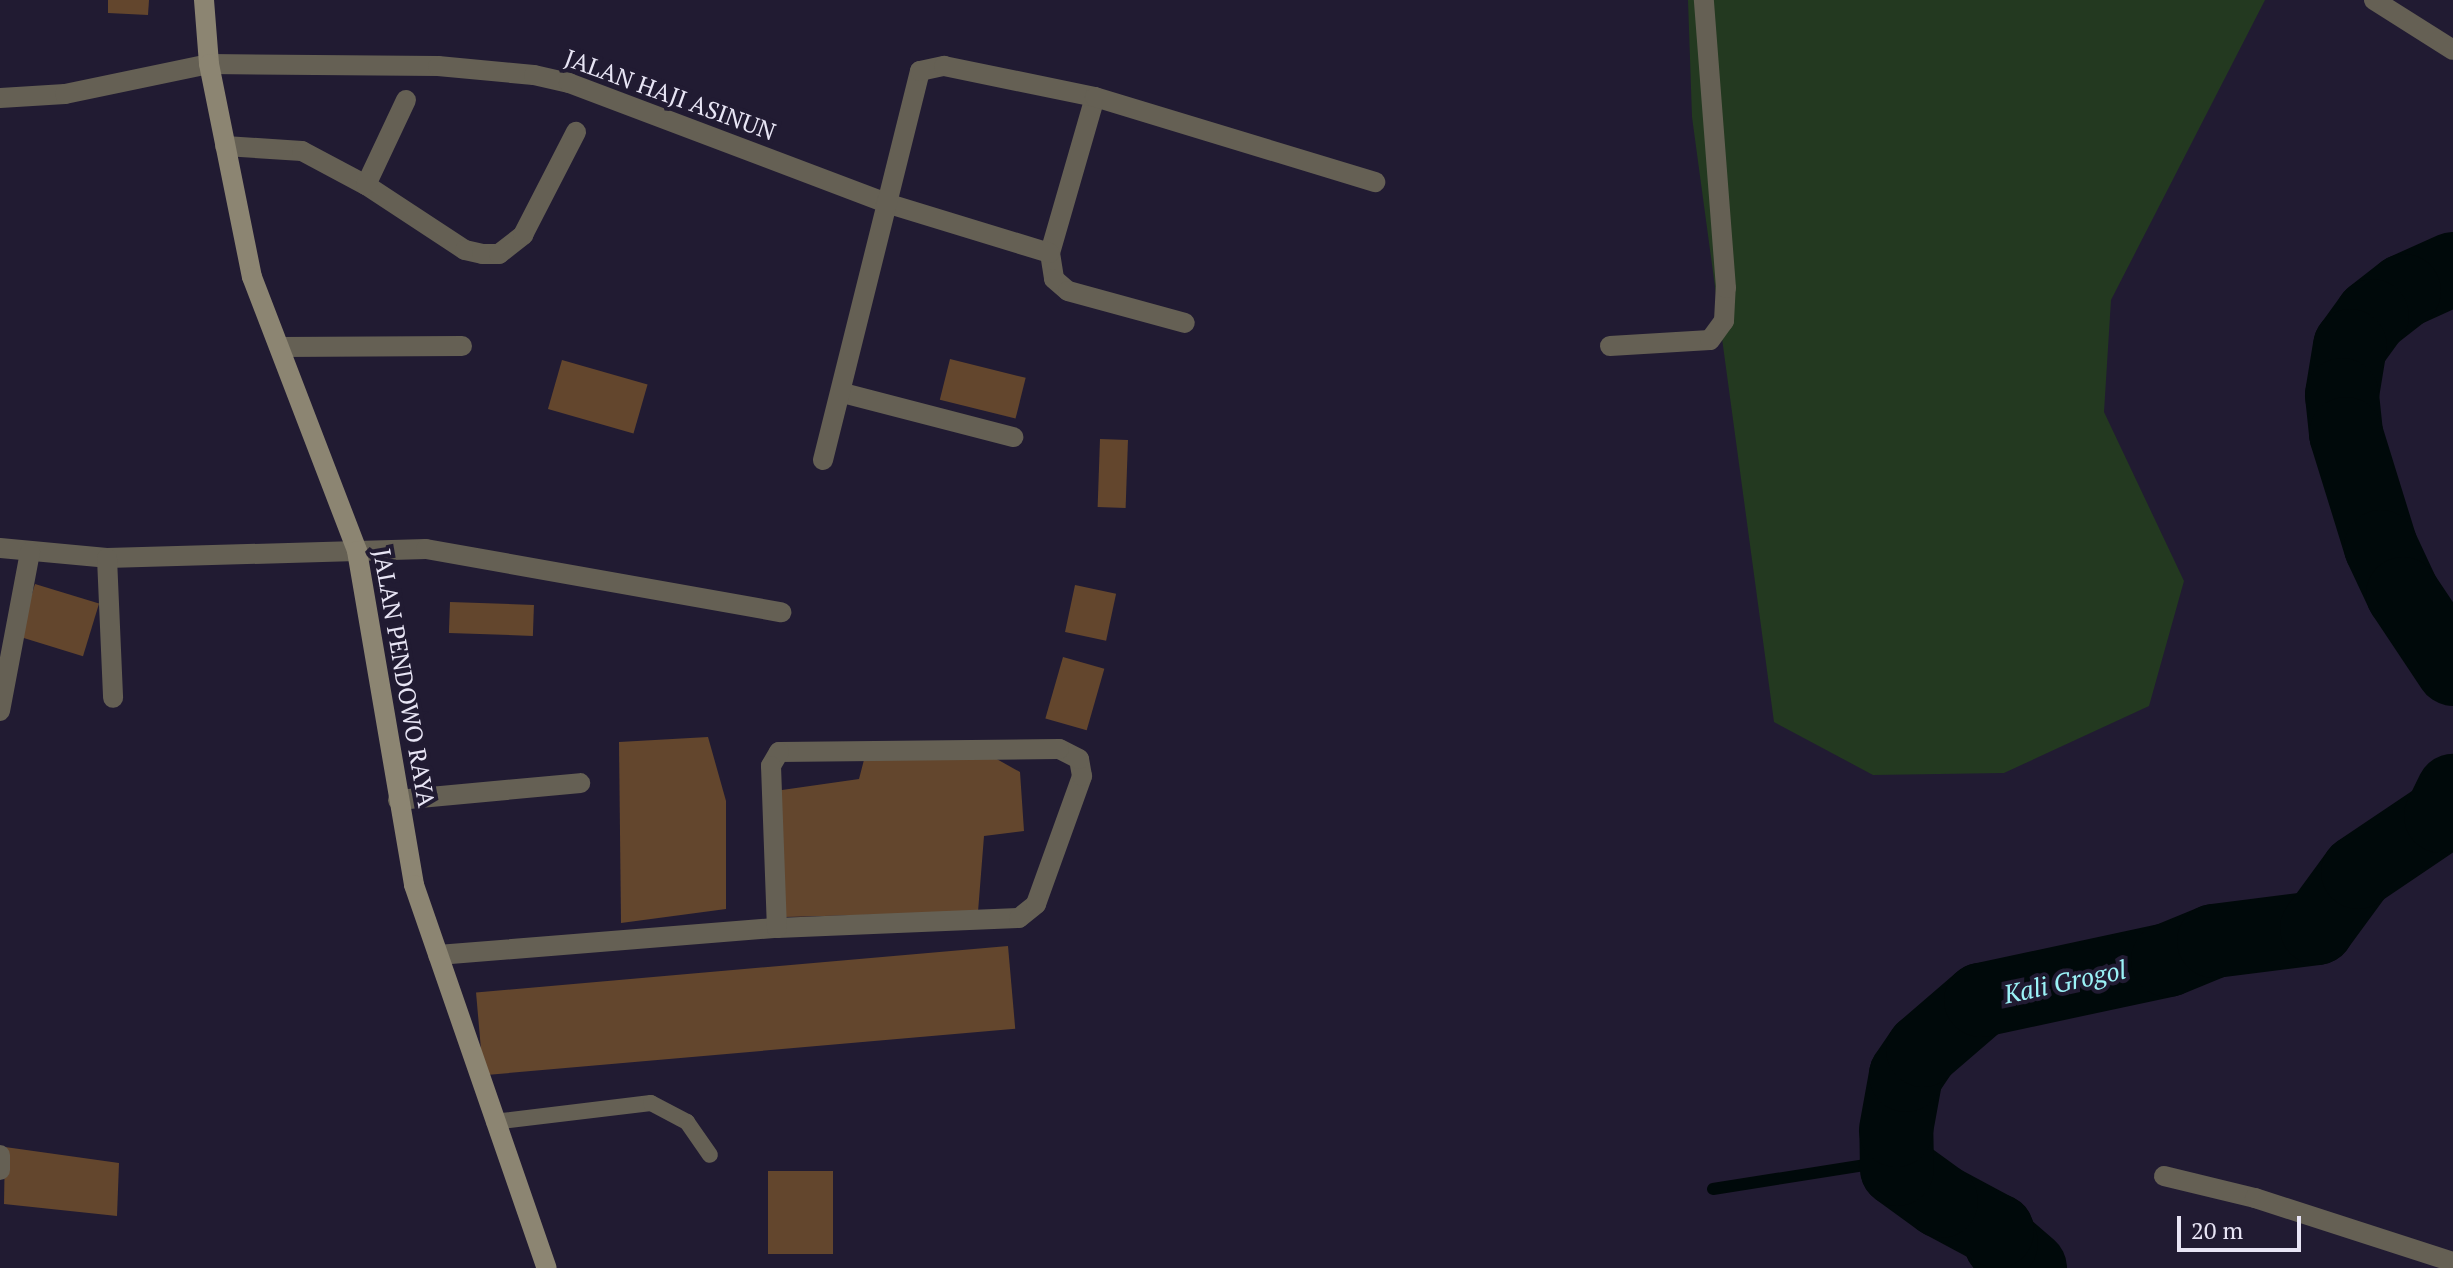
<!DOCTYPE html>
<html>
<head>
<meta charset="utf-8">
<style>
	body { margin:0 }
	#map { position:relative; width:2453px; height:1268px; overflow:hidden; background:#211b32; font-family:"PT Serif",serif }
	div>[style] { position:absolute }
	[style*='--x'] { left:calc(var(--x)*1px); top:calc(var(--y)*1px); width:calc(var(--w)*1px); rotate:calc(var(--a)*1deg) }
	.green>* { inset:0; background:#233920 }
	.stream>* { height:12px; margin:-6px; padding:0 6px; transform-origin:6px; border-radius:6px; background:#00090a }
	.river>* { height:74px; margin:-37px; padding:0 37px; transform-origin:37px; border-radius:37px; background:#00090a }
	.building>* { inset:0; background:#63462d; transform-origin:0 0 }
	.lane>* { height:16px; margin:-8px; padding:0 8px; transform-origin:8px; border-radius:8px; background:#656054 }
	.street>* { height:20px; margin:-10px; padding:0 10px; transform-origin:10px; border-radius:10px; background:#656054 }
	.secondary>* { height:20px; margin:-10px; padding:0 10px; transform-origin:10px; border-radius:10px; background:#8c8572 }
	span { translate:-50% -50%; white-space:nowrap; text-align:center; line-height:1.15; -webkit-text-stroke:8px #211b32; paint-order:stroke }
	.street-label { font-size:24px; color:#e8e5f5 }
	.water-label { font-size:26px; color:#9bf2f7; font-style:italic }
	.scale { position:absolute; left:2177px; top:1216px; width:124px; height:36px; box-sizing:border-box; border:4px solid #e8e5f5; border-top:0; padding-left:10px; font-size:24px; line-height:28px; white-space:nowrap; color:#e8e5f5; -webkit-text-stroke:6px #211b32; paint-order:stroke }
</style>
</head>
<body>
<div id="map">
	<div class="green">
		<i style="clip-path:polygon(1688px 0,2265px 0,2111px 300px,2104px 412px,2184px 581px,2149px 706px,2004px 773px,1873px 775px,1774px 722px,1692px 117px)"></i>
	</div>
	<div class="stream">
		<i style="--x:1713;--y:1189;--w:153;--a:-9"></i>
		<i style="--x:1864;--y:1165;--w:35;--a:-18"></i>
	</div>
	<div class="river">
		<i style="--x:2453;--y:269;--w:54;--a:155.8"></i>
		<i style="--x:2404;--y:291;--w:41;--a:142"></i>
		<i style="--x:2372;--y:316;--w:37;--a:126"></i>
		<i style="--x:2350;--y:346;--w:50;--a:99.3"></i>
		<i style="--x:2342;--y:395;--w:39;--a:84"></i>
		<i style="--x:2346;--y:434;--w:118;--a:72.8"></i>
		<i style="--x:2381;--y:547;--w:52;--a:64.9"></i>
		<i style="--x:2403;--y:594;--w:90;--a:56.3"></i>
		<i style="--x:2030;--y:1268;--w:38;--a:-139"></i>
		<i style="--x:2001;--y:1243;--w:13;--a:-108"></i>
		<i style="--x:1997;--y:1231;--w:64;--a:-151.8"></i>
		<i style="--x:1941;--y:1201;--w:54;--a:-144"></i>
		<i style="--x:1897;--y:1169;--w:39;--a:-91"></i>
		<i style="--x:1896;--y:1130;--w:56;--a:-79.7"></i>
		<i style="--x:1906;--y:1075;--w:30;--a:-56"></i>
		<i style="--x:1923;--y:1050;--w:77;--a:-40.8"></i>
		<i style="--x:1981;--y:1000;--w:191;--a:-12.1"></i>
		<i style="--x:2168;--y:960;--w:50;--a:-22.4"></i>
		<i style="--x:2214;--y:941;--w:104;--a:-7.2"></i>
		<i style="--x:2317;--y:928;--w:69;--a:-53.8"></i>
		<i style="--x:2358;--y:872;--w:100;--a:-34"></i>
		<i style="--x:2441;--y:816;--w:28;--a:-64"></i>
	</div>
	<div class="building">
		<i style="clip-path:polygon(108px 0,149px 0,148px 15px,108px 13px)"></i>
		<i style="left:950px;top:359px;width:78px;height:42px;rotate:14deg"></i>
		<i style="left:562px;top:360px;width:89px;height:51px;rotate:16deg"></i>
		<i style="left:1100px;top:439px;width:28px;height:68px;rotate:2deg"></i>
		<i style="left:35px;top:584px;width:67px;height:55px;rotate:17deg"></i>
		<i style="left:1075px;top:585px;width:42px;height:48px;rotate:12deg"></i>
		<i style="left:450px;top:602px;width:84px;height:31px;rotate:2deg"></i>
		<i style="left:1063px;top:657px;width:43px;height:64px;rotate:16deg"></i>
		<i style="clip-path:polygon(708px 737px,726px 801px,726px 909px,621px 923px,619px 742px)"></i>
		<i style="clip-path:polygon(865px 756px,993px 757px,1020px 772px,1024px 831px,984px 836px,978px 912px,785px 917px,775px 791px,859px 779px)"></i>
		<i style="left:1008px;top:946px;width:83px;height:534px;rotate:85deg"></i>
		<i style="clip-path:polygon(5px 1147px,119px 1163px,117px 1216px,4px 1204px)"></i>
		<i style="left:768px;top:1171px;width:65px;height:83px"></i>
	</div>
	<div class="lane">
		<i style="--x:494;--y:1122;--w:158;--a:-6.9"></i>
		<i style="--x:651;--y:1103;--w:41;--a:27.8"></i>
		<i style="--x:687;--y:1122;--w:40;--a:55.1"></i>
	</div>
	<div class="street">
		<i style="--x:2374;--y:0;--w:93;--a:32.3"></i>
		<i style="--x:1095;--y:97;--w:162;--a:106.1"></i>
		<i style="--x:1050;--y:253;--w:26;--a:81"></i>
		<i style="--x:1054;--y:279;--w:18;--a:41"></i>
		<i style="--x:1068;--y:291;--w:121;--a:15.3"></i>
		<i style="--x:0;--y:98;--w:65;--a:-3.5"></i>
		<i style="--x:65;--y:94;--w:147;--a:-11.8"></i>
		<i style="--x:209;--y:64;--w:229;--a:0.5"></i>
		<i style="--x:438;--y:66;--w:96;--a:5.4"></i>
		<i style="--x:534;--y:75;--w:36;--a:13"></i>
		<i style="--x:569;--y:83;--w:339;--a:20.7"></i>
		<i style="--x:886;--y:203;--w:171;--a:17"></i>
		<i style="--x:225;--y:146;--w:77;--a:3.7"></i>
		<i style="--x:302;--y:151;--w:72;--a:28"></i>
		<i style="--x:366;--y:185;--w:118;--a:33.3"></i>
		<i style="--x:465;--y:250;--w:17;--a:13"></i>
		<i style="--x:482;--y:254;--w:17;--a:0"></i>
		<i style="--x:499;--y:254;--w:31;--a:-38"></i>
		<i style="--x:523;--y:235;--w:116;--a:-62.8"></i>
		<i style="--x:366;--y:185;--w:94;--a:-64.8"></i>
		<i style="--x:1610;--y:346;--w:100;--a:-3.4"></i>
		<i style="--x:1710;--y:340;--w:24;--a:-54"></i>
		<i style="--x:1724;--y:321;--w:33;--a:-87"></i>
		<i style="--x:1726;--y:288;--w:289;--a:-94.4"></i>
		<i style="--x:281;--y:347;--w:181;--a:-0.3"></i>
		<i style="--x:843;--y:393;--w:176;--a:14.5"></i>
		<i style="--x:823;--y:460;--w:401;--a:-76"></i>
		<i style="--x:920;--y:71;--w:25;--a:-12"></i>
		<i style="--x:944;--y:66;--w:154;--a:11.6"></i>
		<i style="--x:1095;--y:97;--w:293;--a:16.9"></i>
		<i style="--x:0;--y:548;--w:107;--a:5.3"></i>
		<i style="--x:107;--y:558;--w:319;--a:-1.6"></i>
		<i style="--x:426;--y:549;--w:361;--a:10.1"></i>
		<i style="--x:107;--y:558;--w:140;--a:87.5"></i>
		<i style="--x:0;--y:711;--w:162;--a:-79.3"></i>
		<i style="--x:398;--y:800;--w:183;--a:-5.3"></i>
		<i style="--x:438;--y:955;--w:340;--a:-4.6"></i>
		<i style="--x:777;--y:928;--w:242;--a:-2.4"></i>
		<i style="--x:1019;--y:918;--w:22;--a:-39"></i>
		<i style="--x:1036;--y:904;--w:136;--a:-70.2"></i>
		<i style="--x:1082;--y:776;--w:17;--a:-100"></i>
		<i style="--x:1079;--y:759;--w:22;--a:-153"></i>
		<i style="--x:1059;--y:749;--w:280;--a:179.4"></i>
		<i style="--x:779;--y:752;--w:16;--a:120"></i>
		<i style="--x:771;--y:766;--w:162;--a:87.9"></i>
		<i style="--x:0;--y:1155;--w:15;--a:90"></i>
		<i style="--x:2164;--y:1176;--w:94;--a:13.6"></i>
		<i style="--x:2255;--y:1198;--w:208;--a:17.9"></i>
	</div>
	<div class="secondary">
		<i style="--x:204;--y:0;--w:64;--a:85.5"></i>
		<i style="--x:209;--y:64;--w:217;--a:78.6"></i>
		<i style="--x:252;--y:277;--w:293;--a:69"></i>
		<i style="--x:357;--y:551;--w:339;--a:80.3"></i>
		<i style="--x:414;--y:885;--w:405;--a:70.9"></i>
	</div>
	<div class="street-label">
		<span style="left:670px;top:95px;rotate:20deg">JALAN HAJI ASINUN</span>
		<span style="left:404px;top:678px;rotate:80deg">JALAN PENDOWO RAYA</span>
	</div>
	<div class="water-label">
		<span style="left:2065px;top:982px;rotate:-12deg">Kali Grogol</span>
	</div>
	<div class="scale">20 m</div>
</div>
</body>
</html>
